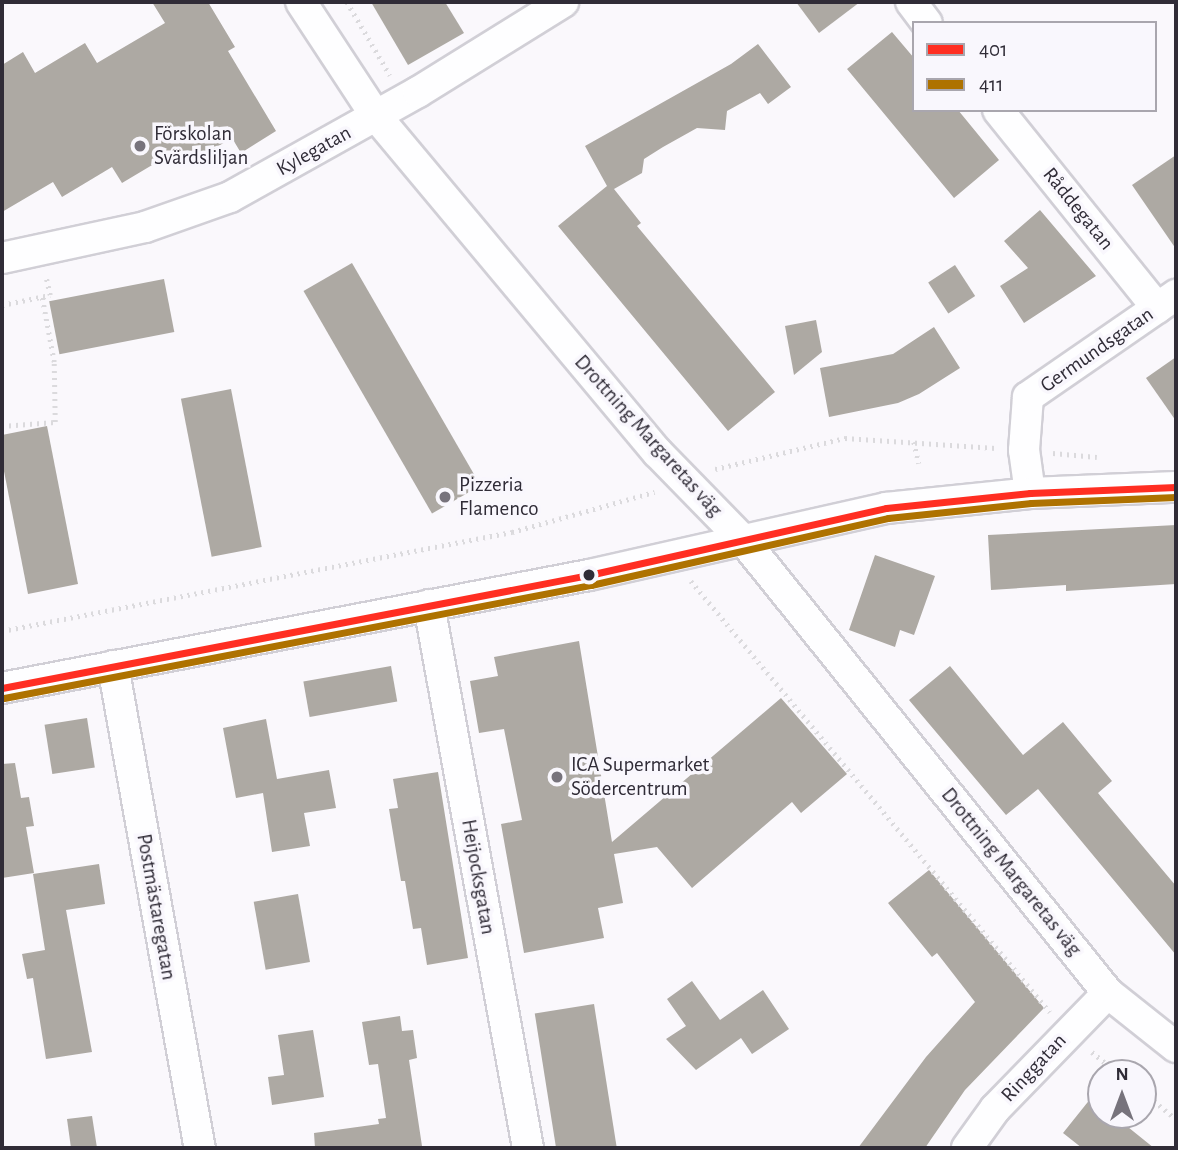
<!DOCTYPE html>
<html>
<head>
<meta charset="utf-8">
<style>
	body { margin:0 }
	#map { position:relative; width:1178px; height:1150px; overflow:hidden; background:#faf8fc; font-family:"Alegreya Sans",sans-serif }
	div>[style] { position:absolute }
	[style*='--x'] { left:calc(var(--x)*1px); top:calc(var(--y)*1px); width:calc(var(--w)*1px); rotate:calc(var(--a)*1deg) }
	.building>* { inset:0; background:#ada9a3; transform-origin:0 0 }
	.path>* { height:4.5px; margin-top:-2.25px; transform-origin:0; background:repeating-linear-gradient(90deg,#dbdadd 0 2px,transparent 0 7px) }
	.roads { filter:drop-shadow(2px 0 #d1cfd6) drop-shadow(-2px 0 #d1cfd6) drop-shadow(0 2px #d1cfd6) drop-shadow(0 -2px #d1cfd6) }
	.minor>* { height:30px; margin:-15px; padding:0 15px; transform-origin:15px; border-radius:15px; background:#fefeff }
	.bus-1>* { height:7px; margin:-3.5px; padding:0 3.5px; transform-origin:3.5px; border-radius:3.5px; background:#ff2e22 }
	.bus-2>* { height:7px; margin:-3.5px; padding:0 3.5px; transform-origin:3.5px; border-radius:3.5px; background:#ae7200 }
	.dots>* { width:19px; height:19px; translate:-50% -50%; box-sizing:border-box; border:4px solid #f9f7fd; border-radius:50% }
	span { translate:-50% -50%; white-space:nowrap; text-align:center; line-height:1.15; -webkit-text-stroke:7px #f9f7fd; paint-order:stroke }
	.poi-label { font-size:21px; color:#302c37 }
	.left { translate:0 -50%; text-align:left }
	.street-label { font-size:21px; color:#302c37 }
	.frame { position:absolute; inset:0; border:4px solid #302c37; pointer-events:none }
	.legend { position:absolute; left:912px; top:21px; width:245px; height:91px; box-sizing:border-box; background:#f9f7fd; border:2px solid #a9a6ae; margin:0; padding:9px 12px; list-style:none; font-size:21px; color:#302c37 }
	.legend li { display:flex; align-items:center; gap:14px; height:35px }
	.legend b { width:35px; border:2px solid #a9a6ae }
	.north { position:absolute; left:1087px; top:1059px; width:70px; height:70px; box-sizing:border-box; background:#f9f7fd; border:2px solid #a9a6ae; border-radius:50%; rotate:0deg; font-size:19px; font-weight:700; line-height:28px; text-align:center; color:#302c37 }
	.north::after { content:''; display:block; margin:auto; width:24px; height:32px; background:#77737c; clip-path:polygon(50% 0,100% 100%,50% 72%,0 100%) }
</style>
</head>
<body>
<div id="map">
	<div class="building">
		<i style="clip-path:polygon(152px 2px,208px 2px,235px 47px,228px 51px,276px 131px,241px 153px,232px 138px,183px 167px,174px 152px,122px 183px,112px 167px,62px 197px,53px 182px,2px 212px,2px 65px,23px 52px,35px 73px,85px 43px,97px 63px,165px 23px)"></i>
		<i style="clip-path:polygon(371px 2px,445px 2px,464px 33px,408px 65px)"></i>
		<i style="clip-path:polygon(796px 2px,860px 2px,819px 33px)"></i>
		<i style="clip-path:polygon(892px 32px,914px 58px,914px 110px,958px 110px,999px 160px,954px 198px,847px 69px)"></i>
		<i style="clip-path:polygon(758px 44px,791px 87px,768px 104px,760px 93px,727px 111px,725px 130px,697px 128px,663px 147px,644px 159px,642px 173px,614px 189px,641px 223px,637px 226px,775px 392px,728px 431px,558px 226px,607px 186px,585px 146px,731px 64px)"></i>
		<i style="clip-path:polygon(1176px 155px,1176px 249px,1132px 185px)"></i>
		<i style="clip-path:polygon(1040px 210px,1096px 276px,1024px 323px,1000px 286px,1028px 268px,1004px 241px)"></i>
		<i style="left:352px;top:263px;width:257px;height:56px;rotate:60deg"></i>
		<i style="left:955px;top:265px;width:37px;height:32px;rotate:57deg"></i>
		<i style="left:164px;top:279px;width:54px;height:117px;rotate:79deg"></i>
		<i style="clip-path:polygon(816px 320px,822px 352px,794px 375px,785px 326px)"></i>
		<i style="clip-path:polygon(934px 327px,960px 368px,919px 394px,898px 403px,829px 417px,820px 368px,893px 354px)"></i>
		<i style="clip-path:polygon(1176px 357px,1176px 421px,1146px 378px)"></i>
		<i style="left:231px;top:389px;width:161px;height:51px;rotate:79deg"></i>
		<i style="clip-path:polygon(47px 426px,78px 584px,28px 594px,2px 461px,2px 435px)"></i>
		<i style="clip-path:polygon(1176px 525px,1176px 584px,1066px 591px,1066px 585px,991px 590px,988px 535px)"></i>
		<i style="clip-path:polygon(875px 555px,935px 576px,914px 635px,900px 630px,895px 647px,849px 630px)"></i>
		<i style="clip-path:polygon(579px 641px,612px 842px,781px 698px,847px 774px,801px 813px,792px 802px,692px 888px,657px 847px,614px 854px,623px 903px,598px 908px,604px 938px,524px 953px,501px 824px,522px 820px,504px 729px,479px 733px,470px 681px,498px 676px,494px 657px)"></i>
		<i style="left:391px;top:666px;width:36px;height:89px;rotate:80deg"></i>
		<i style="clip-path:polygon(950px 666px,1023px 755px,1063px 722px,1112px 781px,1098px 793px,1176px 886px,1176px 955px,1038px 789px,1006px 815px,909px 700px)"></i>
		<i style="left:87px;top:718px;width:50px;height:43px;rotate:81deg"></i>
		<i style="clip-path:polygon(266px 719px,277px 779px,329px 770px,336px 808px,304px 813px,310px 846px,272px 852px,263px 793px,236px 798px,223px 728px)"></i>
		<i style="clip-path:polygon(15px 763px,21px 798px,29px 797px,34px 826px,26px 827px,34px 873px,2px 878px,2px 764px)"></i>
		<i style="clip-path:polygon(438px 772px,468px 958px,427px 965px,421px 928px,413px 929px,405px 881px,401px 881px,389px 809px,398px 808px,393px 779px)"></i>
		<i style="clip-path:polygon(99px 864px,105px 904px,66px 910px,92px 1052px,46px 1059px,33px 978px,27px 979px,22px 954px,45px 950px,33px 874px)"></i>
		<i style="clip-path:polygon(929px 870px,1044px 1008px,965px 1090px,925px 1148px,858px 1148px,926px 1057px,975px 1002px,937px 953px,932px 957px,888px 903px)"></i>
		<i style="left:298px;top:894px;width:69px;height:45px;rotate:80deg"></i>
		<i style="clip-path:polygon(692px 981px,720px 1020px,763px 990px,789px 1029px,752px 1054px,741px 1038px,696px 1070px,666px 1039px,686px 1026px,667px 999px)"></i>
		<i style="left:594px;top:1004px;width:146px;height:60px;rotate:81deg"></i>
		<i style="clip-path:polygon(400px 1016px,402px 1031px,413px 1030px,417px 1058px,409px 1060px,422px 1146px,315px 1148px,314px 1133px,379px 1124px,378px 1119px,386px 1118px,378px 1064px,369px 1065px,362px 1022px)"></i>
		<i style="clip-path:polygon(313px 1030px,324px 1097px,272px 1105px,268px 1077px,284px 1075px,278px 1035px)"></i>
		<i style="clip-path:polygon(1091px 1098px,1101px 1106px,1101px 1115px,1113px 1115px,1154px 1148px,1082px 1148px,1063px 1133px)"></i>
		<i style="clip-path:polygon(92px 1116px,97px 1148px,71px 1148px,67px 1119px)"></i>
	</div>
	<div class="path">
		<i style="--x:347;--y:2;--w:85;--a:59.5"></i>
		<i style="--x:2;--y:305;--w:49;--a:-11.8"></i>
		<i style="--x:50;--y:295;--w:18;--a:-103"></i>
		<i style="--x:2;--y:426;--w:53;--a:-4.3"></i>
		<i style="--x:55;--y:422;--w:60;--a:-91"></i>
		<i style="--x:54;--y:362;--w:66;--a:-100.5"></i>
		<i style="--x:914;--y:442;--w:22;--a:77"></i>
		<i style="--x:1053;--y:453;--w:44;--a:5.2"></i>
		<i style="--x:715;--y:469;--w:134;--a:-13.4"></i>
		<i style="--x:845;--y:438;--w:151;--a:3.8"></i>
		<i style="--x:691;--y:581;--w:561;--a:50.21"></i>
		<i style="--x:2;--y:631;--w:520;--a:-10.99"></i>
		<i style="--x:512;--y:532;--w:148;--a:-15.7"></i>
		<i style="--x:1092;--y:1052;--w:33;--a:39"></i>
		<i style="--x:1143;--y:1092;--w:43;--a:39.3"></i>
	</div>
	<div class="roads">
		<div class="minor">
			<i style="--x:301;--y:2;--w:136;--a:56.7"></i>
			<i style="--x:376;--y:116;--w:439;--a:50.1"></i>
			<i style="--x:658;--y:453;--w:123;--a:45.7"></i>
			<i style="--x:744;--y:541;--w:580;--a:51.16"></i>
			<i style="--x:1108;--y:993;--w:87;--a:38.5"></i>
			<i style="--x:911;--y:2;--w:26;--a:53"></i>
			<i style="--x:998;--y:110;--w:254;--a:51.2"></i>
			<i style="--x:2;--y:258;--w:146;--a:-12.2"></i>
			<i style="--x:145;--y:227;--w:90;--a:-19.4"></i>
			<i style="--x:230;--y:197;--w:215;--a:-29.2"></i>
			<i style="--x:418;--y:92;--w:171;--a:-31.8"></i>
			<i style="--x:1030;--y:493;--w:43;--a:-97.9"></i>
			<i style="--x:1024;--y:450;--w:53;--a:-85.7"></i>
			<i style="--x:1028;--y:397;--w:180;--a:-34.6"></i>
			<i style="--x:429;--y:605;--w:552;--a:79.67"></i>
			<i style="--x:113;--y:666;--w:490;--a:79.8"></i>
			<i style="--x:2;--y:688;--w:598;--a:-10.9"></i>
			<i style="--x:589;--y:575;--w:304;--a:-12.7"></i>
			<i style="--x:886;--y:508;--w:145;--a:-5.9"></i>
			<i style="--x:1030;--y:493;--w:146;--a:-2.4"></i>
			<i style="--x:967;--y:1148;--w:48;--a:-54.3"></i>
			<i style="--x:995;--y:1109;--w:162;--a:-45.8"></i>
		</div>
	</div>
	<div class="bus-1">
		<i style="--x:2;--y:688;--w:598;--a:-10.9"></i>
		<i style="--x:589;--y:575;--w:304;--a:-12.7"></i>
		<i style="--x:886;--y:508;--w:145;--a:-5.9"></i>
		<i style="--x:1030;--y:493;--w:146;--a:-2.4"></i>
	</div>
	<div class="bus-2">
		<i style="--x:4;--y:698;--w:598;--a:-10.9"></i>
		<i style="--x:591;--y:585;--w:304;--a:-12.7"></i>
		<i style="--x:888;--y:518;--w:144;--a:-6"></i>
		<i style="--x:1031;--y:503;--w:145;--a:-2.4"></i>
	</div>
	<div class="dots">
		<i style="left:140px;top:146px;background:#77737c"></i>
		<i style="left:445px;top:497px;background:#77737c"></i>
		<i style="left:589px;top:575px;background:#302c37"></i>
		<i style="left:557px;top:777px;background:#77737c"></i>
	</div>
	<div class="poi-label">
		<span class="left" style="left:154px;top:146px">Förskolan<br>Svärdsliljan</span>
		<span class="left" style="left:459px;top:497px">Pizzeria<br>Flamenco</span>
		<span class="left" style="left:571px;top:777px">ICA Supermarket<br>Södercentrum</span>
	</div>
	<div class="street-label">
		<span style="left:314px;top:151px;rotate:-29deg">Kylegatan</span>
		<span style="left:1078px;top:209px;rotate:51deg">Råddegatan</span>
		<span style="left:1097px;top:350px;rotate:-35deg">Germundsgatan</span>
		<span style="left:648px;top:436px;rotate:48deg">Drottning Margaretas väg</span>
		<span style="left:1011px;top:872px;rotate:51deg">Drottning Margaretas väg</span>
		<span style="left:478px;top:877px;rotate:80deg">Heijocksgatan</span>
		<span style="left:156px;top:907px;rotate:80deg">Postmästaregatan</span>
		<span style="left:1034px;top:1068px;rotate:-47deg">Ringgatan</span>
	</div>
	<div class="frame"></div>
	<ul class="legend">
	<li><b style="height:9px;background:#ff2e22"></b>401</li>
	<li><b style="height:9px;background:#ae7200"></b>411</li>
	</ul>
	<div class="north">N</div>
</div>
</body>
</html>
